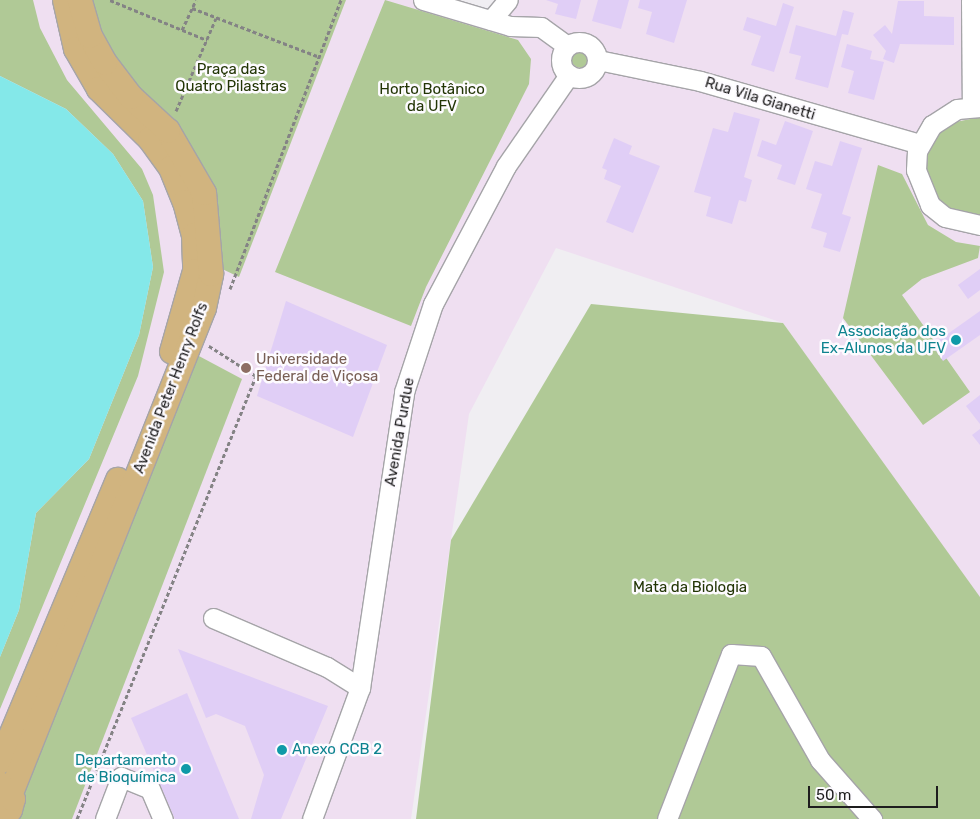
<!DOCTYPE html>
<html>
<head>
<meta charset="utf-8">
<style>
	body { margin:0 }
	#map { position:relative; width:980px; height:819px; overflow:hidden; background:#f0eef2; font-family:Rubik,sans-serif }
	div>[style] { position:absolute }
	[style*='--x'] { left:calc(var(--x)*1px); top:calc(var(--y)*1px); width:calc(var(--w)*1px); rotate:calc(var(--a)*1deg) }
	.education>* { inset:0; background:#efdff1 }
	.green>* { inset:0; background:#b0c996 }
	.round { border-radius:50% }
	.water>* { inset:0; background:#84e8e9 }
	.building>* { inset:0; background:#e0cef6 }
	.path>* { height:3px; margin-top:-1.5px; transform-origin:0; background:repeating-linear-gradient(90deg,#848385 0 4px,transparent 0 6.5px) }
	.roads { filter:drop-shadow(1px 0 #a5a4a8) drop-shadow(-1px 0 #a5a4a8) drop-shadow(0 1px #a5a4a8) drop-shadow(0 -1px #a5a4a8) }
	.minor>* { height:19px; margin:-9.5px; padding:0 9.5px; transform-origin:9.5px; border-radius:9.5px; background:#fff }
	.minor>.ring { margin:-9.5px; padding:0; box-sizing:content-box; background:none; border:19px solid #fff; border-radius:50% }
	.major>* { height:24px; margin:-12px; padding:0 12px; transform-origin:12px; border-radius:12px; background:#d1b47f }
	.dots>* { width:14px; height:14px; translate:-50% -50%; box-sizing:border-box; border:2px solid #fdfbff; border-radius:50% }
	span { translate:-50% -50%; white-space:nowrap; text-align:center; line-height:1.15; -webkit-text-stroke:5px #fdfbff; paint-order:stroke }
	.park-label { font-size:15px; color:#223505 }
	.street-label { font-size:15px; color:#1e1d1e }
	.culture-label { font-size:15px; color:#0d838f }
	.right { translate:-100% -50%; text-align:right }
	.left { translate:0 -50%; text-align:left }
	.education-label { font-size:15px; color:#785e54 }
	.scale { position:absolute; left:808px; top:786px; width:130px; height:22px; box-sizing:border-box; border:2px solid #1e1d1e; border-top:0; padding-left:6px; font-size:15px; line-height:18px; white-space:nowrap; color:#1e1d1e; -webkit-text-stroke:4px #fdfbff; paint-order:stroke }
</style>
</head>
<body>
<div id="map">
	<div class="education">
		<i style="clip-path:polygon(0 0,423px 0,485px 16px,498px 0,980px 0,980px 601px,783px 323px,556px 248px,469px 414px,411px 819px,0 819px)"></i>
	</div>
	<div class="green">
		<i style="clip-path:polygon(0 0,33px 0,40px 28px,67px 80px,142px 169px,153px 195px,164px 272px,138px 376px,0 709px,0 657px,19px 610px,36px 513px,89px 459px,139px 335px,153px 267px,143px 201px,113px 154px,66px 109px,0 76px)"></i>
		<i style="clip-path:polygon(87px 0,346px 0,239px 277px,218px 267px)"></i>
		<i style="clip-path:polygon(385px 0,518px 40px,531px 59px,529px 84px,426px 287px,411px 326px,275px 272px)"></i>
		<i class="round" style="left:571px;top:48px;width:20px;height:20px"></i>
		<i style="clip-path:polygon(980px 117px,980px 216px,971px 217px,942px 205px,931px 194px,924px 164px,927px 148px,946px 124px)"></i>
		<i style="clip-path:polygon(878px 165px,902px 174px,928px 225px,956px 242px,980px 246px,978px 258px,922px 279px,902px 295px,970px 392px,923px 425px,843px 318px)"></i>
		<i style="clip-path:polygon(591px 304px,783px 323px,980px 597px,980px 819px,416px 819px,451px 540px)"></i>
		<i style="clip-path:polygon(197px 355px,242px 379px,72px 819px,11px 819px)"></i>
	</div>
	<div class="water">
		<i style="clip-path:polygon(0 76px,66px 109px,113px 154px,143px 201px,153px 267px,139px 335px,89px 459px,36px 513px,19px 610px,0 657px)"></i>
	</div>
	<div class="building">
		<i style="clip-path:polygon(546px 0,581px 0,576px 19px,555px 14px,558px 4px)"></i>
		<i style="clip-path:polygon(598px 0,629px 0,621px 29px,592px 21px)"></i>
		<i style="clip-path:polygon(640px 0,687px 0,674px 43px,646px 34px,652px 12px,638px 8px)"></i>
		<i style="clip-path:polygon(898px 1px,924px 1px,924px 16px,954px 17px,954px 45px,900px 44px,894px 63px,883px 59px,886px 51px,873px 35px,885px 25px,892px 34px)"></i>
		<i style="clip-path:polygon(783px 3px,794px 7px,774px 72px,751px 65px,761px 36px,743px 30px,747px 17px,776px 26px)"></i>
		<i style="clip-path:polygon(843px 10px,854px 13px,848px 35px,842px 34px,828px 88px,795px 79px,801px 56px,789px 53px,796px 25px,836px 36px)"></i>
		<i style="clip-path:polygon(847px 44px,872px 51px,870px 59px,884px 62px,874px 100px,848px 93px,854px 71px,841px 67px)"></i>
		<i style="clip-path:polygon(734px 112px,760px 119px,744px 177px,752px 180px,746px 202px,739px 200px,732px 224px,706px 216px,711px 197px,694px 192px,713px 128px,728px 132px)"></i>
		<i style="clip-path:polygon(785px 121px,813px 131px,795px 185px,777px 179px,782px 165px,757px 156px,762px 140px,776px 145px)"></i>
		<i style="clip-path:polygon(614px 138px,632px 146px,629px 154px,660px 166px,633px 233px,606px 222px,621px 186px,604px 179px,607px 170px,602px 168px)"></i>
		<i style="clip-path:polygon(840px 141px,862px 148px,842px 214px,851px 217px,840px 252px,823px 247px,827px 233px,811px 228px,822px 194px,806px 189px,815px 161px,832px 166px)"></i>
		<i style="clip-path:polygon(980px 269px,980px 290px,968px 299px,958px 285px)"></i>
		<i style="clip-path:polygon(286px 301px,387px 345px,353px 437px,257px 396px)"></i>
		<i style="clip-path:polygon(980px 311px,980px 335px,943px 361px,932px 345px)"></i>
		<i style="clip-path:polygon(980px 395px,980px 424px,966px 406px)"></i>
		<i style="clip-path:polygon(980px 429px,980px 445px,972px 435px)"></i>
		<i style="clip-path:polygon(178px 649px,328px 706px,281px 819px,251px 819px,264px 775px,245px 726px,216px 714px,206px 718px)"></i>
		<i style="clip-path:polygon(187px 693px,239px 819px,175px 819px,131px 718px)"></i>
	</div>
	<div class="path">
		<i style="--x:110;--y:0;--w:105;--a:22.4"></i>
		<i style="--x:192;--y:8;--w:134;--a:21"></i>
		<i style="--x:182;--y:30;--w:33;--a:-65"></i>
		<i style="--x:176;--y:111;--w:101;--a:-66.7"></i>
		<i style="--x:230;--y:289;--w:310;--a:-69"></i>
		<i style="--x:77;--y:819;--w:478;--a:-68"></i>
		<i style="--x:256;--y:376;--w:56;--a:-147.4"></i>
	</div>
	<div class="roads">
		<div class="minor">
			<i style="--x:423;--y:0;--w:91;--a:16.6"></i>
			<i style="--x:510;--y:26;--w:31;--a:2"></i>
			<i style="--x:541;--y:27;--w:32;--a:36"></i>
			<i style="--x:971;--y:0;--w:107;--a:89.5"></i>
			<i style="--x:491;--y:20;--w:26;--a:-50"></i>
			<i class="ring" style="left:561px;top:42px;width:17px;height:17px"></i>
			<i style="--x:598;--y:60;--w:104;--a:11.6"></i>
			<i style="--x:700;--y:81;--w:229;--a:16"></i>
			<i style="--x:980;--y:107;--w:23;--a:175"></i>
			<i style="--x:957;--y:109;--w:30;--a:147"></i>
			<i style="--x:932;--y:125;--w:30;--a:120"></i>
			<i style="--x:917;--y:151;--w:19;--a:93"></i>
			<i style="--x:916;--y:170;--w:38;--a:68"></i>
			<i style="--x:930;--y:205;--w:19;--a:39"></i>
			<i style="--x:945;--y:217;--w:36;--a:13"></i>
			<i style="--x:213;--y:618;--w:124;--a:23.3"></i>
			<i style="--x:327;--y:667;--w:39;--a:32"></i>
			<i style="--x:105;--y:819;--w:45;--a:-69.1"></i>
			<i style="--x:121;--y:777;--w:31;--a:22"></i>
			<i style="--x:150;--y:789;--w:33;--a:67"></i>
			<i style="--x:312;--y:819;--w:140;--a:-69.9"></i>
			<i style="--x:360;--y:688;--w:299;--a:-81.5"></i>
			<i style="--x:404;--y:392;--w:93;--a:-71.8"></i>
			<i style="--x:433;--y:304;--w:156;--a:-62.1"></i>
			<i style="--x:506;--y:166;--w:111;--a:-55.3"></i>
			<i style="--x:667;--y:819;--w:177;--a:-68.8"></i>
			<i style="--x:731;--y:654;--w:30;--a:4"></i>
			<i style="--x:761;--y:656;--w:120;--a:60.4"></i>
			<i style="--x:820;--y:760;--w:79;--a:48.6"></i>
		</div>
		<div class="major">
			<i style="--x:65;--y:0;--w:50;--a:77.3"></i>
			<i style="--x:76;--y:49;--w:46;--a:60.1"></i>
			<i style="--x:99;--y:89;--w:71;--a:44.4"></i>
			<i style="--x:150;--y:139;--w:36;--a:54"></i>
			<i style="--x:171;--y:168;--w:37;--a:68"></i>
			<i style="--x:185;--y:202;--w:34;--a:75"></i>
			<i style="--x:194;--y:235;--w:36;--a:88"></i>
			<i style="--x:195;--y:271;--w:84;--a:105.9"></i>
			<i style="--x:0;--y:762;--w:306;--a:-67.3"></i>
			<i style="--x:11;--y:793;--w:522;--a:-68.3"></i>
			<i style="--x:204;--y:308;--w:35;--a:-78"></i>
			<i style="--x:211;--y:274;--w:81;--a:-94.9"></i>
			<i style="--x:204;--y:193;--w:72;--a:-120.1"></i>
			<i style="--x:168;--y:131;--w:50;--a:-137.4"></i>
			<i style="--x:131;--y:97;--w:43;--a:-127.4"></i>
			<i style="--x:105;--y:63;--w:31;--a:-119"></i>
			<i style="--x:90;--y:36;--w:37;--a:-106"></i>
			<i style="--x:0;--y:818;--w:13;--a:-39"></i>
			<i style="--x:10;--y:810;--w:11;--a:-75"></i>
			<i style="--x:13;--y:799;--w:20;--a:-131"></i>
		</div>
	</div>
	<div class="dots">
		<i style="left:956px;top:340px;background:#0f9aa8"></i>
		<i style="left:246px;top:368px;background:#8d6e63"></i>
		<i style="left:282px;top:750px;background:#0f9aa8"></i>
		<i style="left:186px;top:769px;background:#0f9aa8"></i>
	</div>
	<div class="park-label">
		<span style="left:231px;top:78px">Praça das<br>Quatro Pilastras</span>
		<span style="left:432px;top:98px">Horto Botânico<br>da UFV</span>
		<span style="left:690px;top:588px">Mata da Biologia</span>
	</div>
	<div class="street-label">
		<span style="left:760px;top:99px;rotate:17deg">Rua Vila Gianetti</span>
		<span style="left:171px;top:388px;rotate:-69deg">Avenida Peter Henry Rolfs</span>
		<span style="left:400px;top:432px;rotate:-80deg">Avenida Purdue</span>
	</div>
	<div class="culture-label">
		<span class="right" style="left:946px;top:340px">Associação dos<br>Ex-Alunos da UFV</span>
		<span class="left" style="left:292px;top:750px">Anexo CCB 2</span>
		<span class="right" style="left:176px;top:769px">Departamento<br>de Bioquímica</span>
	</div>
	<div class="education-label">
		<span class="left" style="left:256px;top:368px">Universidade<br>Federal de Viçosa</span>
	</div>
	<div class="scale">50 m</div>
</div>
</body>
</html>
